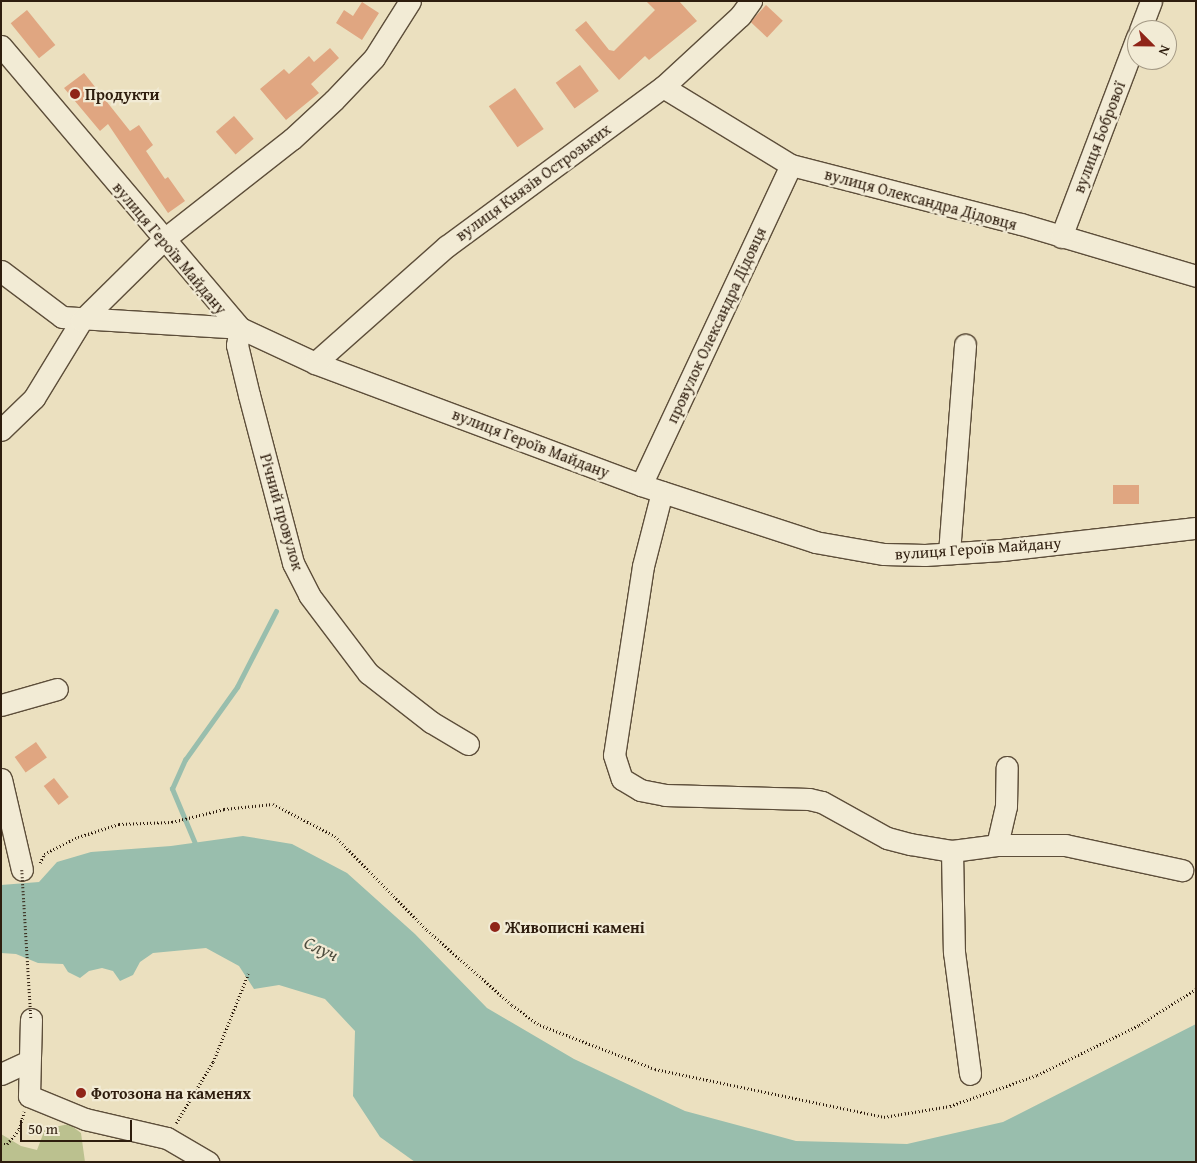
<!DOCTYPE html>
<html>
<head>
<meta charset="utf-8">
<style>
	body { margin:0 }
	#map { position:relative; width:1197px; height:1163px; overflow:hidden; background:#ebe0bf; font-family:"Gentium Book Plus",serif }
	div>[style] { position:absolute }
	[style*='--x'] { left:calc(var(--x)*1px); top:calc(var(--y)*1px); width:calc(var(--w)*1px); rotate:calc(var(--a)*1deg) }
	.green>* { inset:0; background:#bbc18f }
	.water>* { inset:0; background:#99bead }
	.stream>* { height:4.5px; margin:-2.25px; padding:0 2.25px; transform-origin:2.25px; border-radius:2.25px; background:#99bead }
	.building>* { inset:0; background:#e0a681; transform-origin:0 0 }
	.path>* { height:2.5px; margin-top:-1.25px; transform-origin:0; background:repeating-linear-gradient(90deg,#2e1d0e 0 1px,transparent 0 3.5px) }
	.roads { filter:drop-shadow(1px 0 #5d4e3a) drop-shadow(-1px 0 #5d4e3a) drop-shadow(0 1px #5d4e3a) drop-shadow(0 -1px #5d4e3a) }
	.minor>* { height:21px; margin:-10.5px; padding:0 10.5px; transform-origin:10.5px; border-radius:10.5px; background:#f2ebd5 }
	.path-bridge>* { height:2.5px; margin-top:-1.25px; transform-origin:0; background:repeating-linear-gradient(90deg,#2e1d0e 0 1px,transparent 0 3.5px) }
	.dots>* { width:14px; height:14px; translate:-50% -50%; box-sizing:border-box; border:2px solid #f2ebd5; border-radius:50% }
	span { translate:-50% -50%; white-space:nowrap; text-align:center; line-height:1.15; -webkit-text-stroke:4.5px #f2ebd5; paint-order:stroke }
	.poi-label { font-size:16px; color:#2e1d0e; font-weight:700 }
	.left { translate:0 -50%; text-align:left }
	.street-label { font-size:16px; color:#2e1d0e }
	.water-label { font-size:18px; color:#4e4d3e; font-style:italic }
	.frame { position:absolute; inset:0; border:2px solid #2e1d0e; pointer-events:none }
	.north { position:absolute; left:1127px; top:20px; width:50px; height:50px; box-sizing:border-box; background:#f2ebd5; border:1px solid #a49985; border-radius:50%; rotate:113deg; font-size:14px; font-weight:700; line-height:20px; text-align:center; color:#2e1d0e }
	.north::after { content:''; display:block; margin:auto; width:18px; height:22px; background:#8f2418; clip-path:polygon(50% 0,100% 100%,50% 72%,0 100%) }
	.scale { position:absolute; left:20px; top:1120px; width:112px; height:22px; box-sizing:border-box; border:2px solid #2e1d0e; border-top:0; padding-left:6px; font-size:15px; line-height:18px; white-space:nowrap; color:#2e1d0e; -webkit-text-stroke:4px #f2ebd5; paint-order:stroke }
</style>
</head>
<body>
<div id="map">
	<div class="green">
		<i style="clip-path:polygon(69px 1124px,81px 1133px,85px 1162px,1px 1162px,1px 1134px,21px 1146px,37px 1150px,45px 1129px)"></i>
	</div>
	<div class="water">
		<i style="clip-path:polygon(243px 836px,292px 844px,347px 873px,415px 934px,487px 1008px,574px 1059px,685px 1111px,796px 1141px,907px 1144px,1003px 1122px,1196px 1024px,1196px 1162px,415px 1162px,380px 1137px,353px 1096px,355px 1031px,325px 999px,279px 985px,254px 989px,239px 966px,206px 948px,153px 953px,140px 962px,133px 975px,120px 981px,113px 971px,102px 968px,89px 971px,80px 978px,68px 972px,63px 964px,38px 963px,16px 954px,1px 953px,1px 885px,39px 882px,57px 862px,91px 852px,171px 846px)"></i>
	</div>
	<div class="stream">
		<i style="--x:196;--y:846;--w:62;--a:-112.8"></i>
		<i style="--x:172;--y:789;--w:32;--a:-66"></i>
		<i style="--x:185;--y:760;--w:90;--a:-54.5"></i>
		<i style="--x:237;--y:687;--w:85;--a:-62.8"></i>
	</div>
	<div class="building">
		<i style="clip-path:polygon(646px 1px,679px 1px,697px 21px,649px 60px,645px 56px,619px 80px,575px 30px,586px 21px,609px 50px,614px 51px,655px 10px)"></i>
		<i style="clip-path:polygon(362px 2px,379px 13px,362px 40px,336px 23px,344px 10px,353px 16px)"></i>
		<i style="left:766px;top:5px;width:23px;height:23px;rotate:43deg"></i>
		<i style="left:27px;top:10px;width:45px;height:21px;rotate:51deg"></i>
		<i style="clip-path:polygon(330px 48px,339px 58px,311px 84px,319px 93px,286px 120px,260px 89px,284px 69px,289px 74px,309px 56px,314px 62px)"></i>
		<i style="left:580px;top:65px;width:32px;height:30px;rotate:54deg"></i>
		<i style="clip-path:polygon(84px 73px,130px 131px,139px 125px,153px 145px,146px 151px,165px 179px,168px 177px,185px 201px,168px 213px,108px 124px,100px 131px,64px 88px)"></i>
		<i style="left:515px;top:88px;width:50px;height:32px;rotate:55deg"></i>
		<i style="left:234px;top:116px;width:30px;height:24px;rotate:49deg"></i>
		<i style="left:1113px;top:485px;width:26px;height:19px"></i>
		<i style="left:36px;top:742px;width:19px;height:26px;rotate:55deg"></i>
		<i style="left:54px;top:778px;width:24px;height:13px;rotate:52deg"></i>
	</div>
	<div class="path">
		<i style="--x:40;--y:863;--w:10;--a:-66"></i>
		<i style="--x:44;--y:854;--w:38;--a:-27"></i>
		<i style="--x:78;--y:837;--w:43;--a:-17.6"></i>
		<i style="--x:119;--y:824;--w:53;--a:-2.2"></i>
		<i style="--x:172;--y:822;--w:54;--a:-14"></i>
		<i style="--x:224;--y:809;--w:49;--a:-5.8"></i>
		<i style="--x:273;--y:804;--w:70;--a:27.3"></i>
		<i style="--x:335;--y:836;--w:132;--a:45.6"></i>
		<i style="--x:427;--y:930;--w:113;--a:41.4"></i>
		<i style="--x:512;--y:1005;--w:34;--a:36"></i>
		<i style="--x:540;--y:1025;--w:123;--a:20.9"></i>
		<i style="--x:655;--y:1069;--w:234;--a:11.8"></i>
		<i style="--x:884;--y:1117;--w:67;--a:-9.5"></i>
		<i style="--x:950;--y:1106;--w:92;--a:-19.6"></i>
		<i style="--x:1037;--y:1075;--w:114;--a:-26.1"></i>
		<i style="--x:1139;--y:1025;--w:67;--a:-32.3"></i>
		<i style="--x:176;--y:1123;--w:71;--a:-58.8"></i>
		<i style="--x:213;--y:1062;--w:95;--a:-68.3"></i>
		<i style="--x:1;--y:1144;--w:6;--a:0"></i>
		<i style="--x:7;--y:1144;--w:19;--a:-51"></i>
		<i style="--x:19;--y:1129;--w:18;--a:-74"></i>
	</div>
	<div class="roads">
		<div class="minor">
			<i style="--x:1140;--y:30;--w:31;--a:-69"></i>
			<i style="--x:1;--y:46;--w:370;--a:49.7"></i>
			<i style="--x:240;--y:328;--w:83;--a:25"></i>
			<i style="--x:315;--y:363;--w:348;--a:20.5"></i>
			<i style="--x:641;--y:485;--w:183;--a:18.1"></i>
			<i style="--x:815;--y:542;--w:70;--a:9.9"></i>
			<i style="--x:884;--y:554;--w:41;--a:1.4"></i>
			<i style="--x:925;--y:555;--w:77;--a:-3.7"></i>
			<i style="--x:1002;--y:550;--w:195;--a:-6.5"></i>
			<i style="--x:663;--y:87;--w:150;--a:31.4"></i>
			<i style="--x:791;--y:165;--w:237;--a:14.4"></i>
			<i style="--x:1021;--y:224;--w:183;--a:16.5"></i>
			<i style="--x:1061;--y:237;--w:214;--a:-69.2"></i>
			<i style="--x:1;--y:271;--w:76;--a:37"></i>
			<i style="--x:62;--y:317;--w:178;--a:3.5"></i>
			<i style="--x:240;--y:328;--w:17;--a:100"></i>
			<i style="--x:237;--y:345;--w:51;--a:76.5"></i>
			<i style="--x:249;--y:395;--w:174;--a:75.3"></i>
			<i style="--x:293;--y:563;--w:36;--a:63"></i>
			<i style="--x:309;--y:595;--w:98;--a:52.9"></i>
			<i style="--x:368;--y:673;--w:80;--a:37.9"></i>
			<i style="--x:431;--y:722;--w:43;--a:30.7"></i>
			<i style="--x:315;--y:363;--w:176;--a:-41.6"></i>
			<i style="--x:447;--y:246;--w:268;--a:-36.4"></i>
			<i style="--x:663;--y:87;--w:105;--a:-42.7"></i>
			<i style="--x:740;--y:16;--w:19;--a:-54"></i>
			<i style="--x:1;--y:430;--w:46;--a:-44.1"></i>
			<i style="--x:34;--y:398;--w:90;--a:-58.6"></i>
			<i style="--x:81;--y:321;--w:115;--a:-44.6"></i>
			<i style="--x:163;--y:240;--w:164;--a:-38.1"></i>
			<i style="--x:292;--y:139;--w:57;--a:-42.9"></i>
			<i style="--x:334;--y:100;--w:58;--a:-46.4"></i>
			<i style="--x:374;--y:58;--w:67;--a:-57.7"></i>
			<i style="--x:641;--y:485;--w:353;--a:-64.9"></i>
			<i style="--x:662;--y:492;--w:76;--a:104.4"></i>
			<i style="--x:643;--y:566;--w:191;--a:98.7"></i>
			<i style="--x:614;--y:755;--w:25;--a:72"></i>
			<i style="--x:622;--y:779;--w:21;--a:31"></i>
			<i style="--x:640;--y:790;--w:25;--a:11"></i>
			<i style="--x:665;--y:795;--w:144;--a:1.6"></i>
			<i style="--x:809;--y:799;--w:13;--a:13"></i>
			<i style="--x:822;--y:802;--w:74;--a:29"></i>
			<i style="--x:887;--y:838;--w:24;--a:15"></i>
			<i style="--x:910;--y:844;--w:43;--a:9.5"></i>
			<i style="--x:952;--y:851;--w:45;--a:-7.6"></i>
			<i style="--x:997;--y:845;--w:68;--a:0"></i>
			<i style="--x:1065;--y:845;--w:120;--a:12.1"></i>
			<i style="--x:949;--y:553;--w:209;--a:-85.6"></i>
			<i style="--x:1;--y:705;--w:58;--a:-15.9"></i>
			<i style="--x:1;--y:779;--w:93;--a:77"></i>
			<i style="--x:997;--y:845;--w:40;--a:-77"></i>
			<i style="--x:1006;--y:806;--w:39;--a:-89"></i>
			<i style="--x:952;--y:851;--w:101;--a:88.9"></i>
			<i style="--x:954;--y:952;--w:123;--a:82.5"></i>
			<i style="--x:31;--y:1019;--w:77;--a:91.5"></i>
			<i style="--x:29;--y:1096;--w:61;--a:22.3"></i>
			<i style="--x:85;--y:1119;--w:84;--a:13"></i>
			<i style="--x:167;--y:1138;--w:48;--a:30.3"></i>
			<i style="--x:1;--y:1074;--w:31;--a:-25"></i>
		</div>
	</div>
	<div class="path-bridge">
		<i style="--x:22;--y:870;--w:149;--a:86.5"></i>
	</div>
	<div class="dots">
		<i style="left:75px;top:94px;background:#8f2418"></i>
		<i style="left:495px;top:927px;background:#8f2418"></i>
		<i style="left:81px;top:1093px;background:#8f2418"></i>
	</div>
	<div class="poi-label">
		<span class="left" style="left:85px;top:94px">Продукти</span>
		<span class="left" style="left:505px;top:927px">Живописні камені</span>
		<span class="left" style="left:91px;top:1093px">Фотозона на каменях</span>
	</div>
	<div class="street-label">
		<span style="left:1099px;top:137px;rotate:-69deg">вулиця Бобрової</span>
		<span style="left:533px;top:182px;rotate:-36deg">вулиця Князів Острозьких</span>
		<span style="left:921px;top:199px;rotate:15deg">вулиця Олександра Дідовця</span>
		<span style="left:170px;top:248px;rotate:50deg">вулиця Героїв Майдану</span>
		<span style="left:716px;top:325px;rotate:-65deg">провулок Олександра Дідовця</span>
		<span style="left:531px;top:443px;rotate:21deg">вулиця Героїв Майдану</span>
		<span style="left:282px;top:512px;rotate:74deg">Річний провулок</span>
		<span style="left:978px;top:548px;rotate:-4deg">вулиця Героїв Майдану</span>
	</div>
	<div class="water-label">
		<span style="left:321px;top:949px;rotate:25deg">Случ</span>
	</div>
	<div class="frame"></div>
	<div class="north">N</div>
	<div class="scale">50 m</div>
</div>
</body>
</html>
